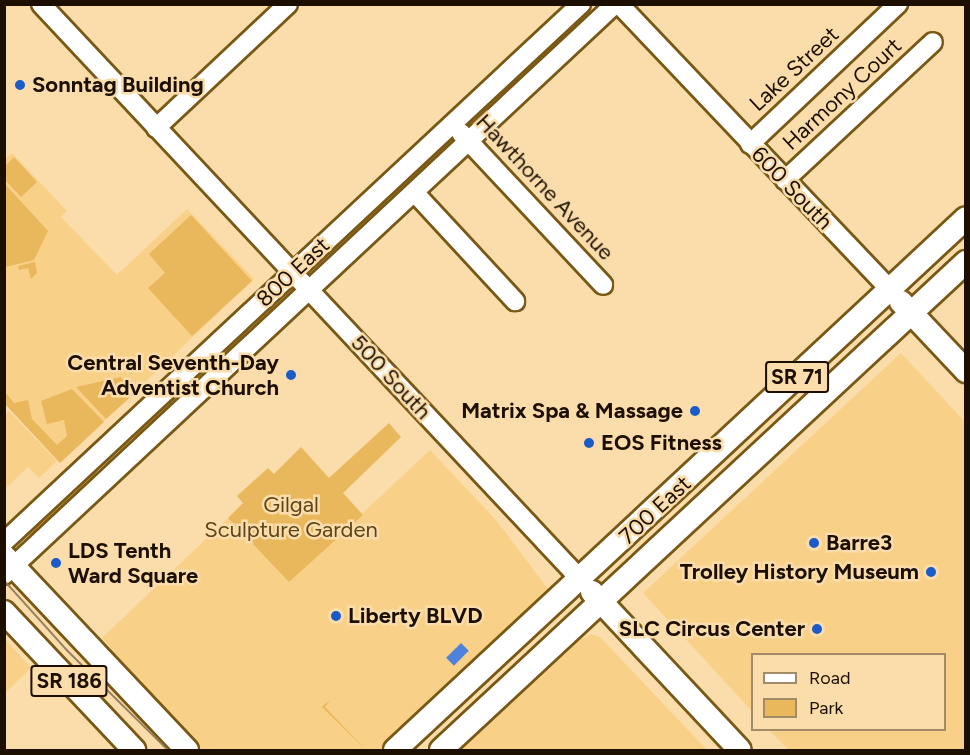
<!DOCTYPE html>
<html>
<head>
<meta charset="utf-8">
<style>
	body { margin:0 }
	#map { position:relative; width:970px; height:755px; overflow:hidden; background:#faddab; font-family:Figtree,sans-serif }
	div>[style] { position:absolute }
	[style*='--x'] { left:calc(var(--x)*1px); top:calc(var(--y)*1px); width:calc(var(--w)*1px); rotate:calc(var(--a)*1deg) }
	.built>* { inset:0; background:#f9d088 }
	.green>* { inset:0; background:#e9b75c }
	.water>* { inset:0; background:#4f83db; transform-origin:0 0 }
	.roads { filter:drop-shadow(2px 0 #795815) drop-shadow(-2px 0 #795815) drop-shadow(0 2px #795815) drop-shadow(0 -2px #795815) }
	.minor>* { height:18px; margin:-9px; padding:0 9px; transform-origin:9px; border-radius:9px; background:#fff }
	.major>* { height:22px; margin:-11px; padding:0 11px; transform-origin:11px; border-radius:11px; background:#fff }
	.tram>* { height:1.5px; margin:-0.75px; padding:0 0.75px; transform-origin:0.75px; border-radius:0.75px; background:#957f5d }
	.dots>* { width:16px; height:16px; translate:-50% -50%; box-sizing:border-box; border:3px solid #faddab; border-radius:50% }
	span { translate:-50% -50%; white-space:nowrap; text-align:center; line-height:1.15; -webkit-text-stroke:5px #faddab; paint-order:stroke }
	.shield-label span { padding:2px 4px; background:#faddab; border:2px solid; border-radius:4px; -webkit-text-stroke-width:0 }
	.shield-label { font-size:21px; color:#1d0f00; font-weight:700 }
	.street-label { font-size:22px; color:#1d0f00 }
	.poi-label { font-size:22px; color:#1d0f00; font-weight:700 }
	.left { translate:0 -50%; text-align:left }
	.right { translate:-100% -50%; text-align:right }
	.park-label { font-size:22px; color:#5d4517 }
	.frame { position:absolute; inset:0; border:6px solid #1d0f00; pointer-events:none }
	.legend { position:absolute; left:751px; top:653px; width:195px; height:78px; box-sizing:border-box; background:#faddab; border:2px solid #a28b67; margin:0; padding:8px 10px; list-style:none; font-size:18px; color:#1d0f00 }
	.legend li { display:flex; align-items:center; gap:12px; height:30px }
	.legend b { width:30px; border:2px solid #a28b67 }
</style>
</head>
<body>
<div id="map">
	<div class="built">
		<i style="clip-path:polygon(12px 153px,67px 211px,61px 217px,117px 275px,187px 209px,254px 279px,61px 462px,5px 402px,4px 160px)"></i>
		<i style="clip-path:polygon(901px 353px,965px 422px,965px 750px,789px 750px,769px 730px,944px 730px,944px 654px,752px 654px,752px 711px,643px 593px)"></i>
		<i style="clip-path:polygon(9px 411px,57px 461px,39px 478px,28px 467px,5px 489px,5px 415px)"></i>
		<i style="clip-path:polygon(430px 450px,496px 520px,548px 589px,544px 599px,381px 750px,199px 750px,110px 655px,113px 650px,102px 638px,228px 518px,289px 582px)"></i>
		<i style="clip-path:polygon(591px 634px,600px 637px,707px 750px,461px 750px,580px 640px)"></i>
		<i style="clip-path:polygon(5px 639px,31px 668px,5px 693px,4px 693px)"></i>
	</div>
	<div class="green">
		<i style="clip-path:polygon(581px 16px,587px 20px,531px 72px,528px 69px)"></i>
		<i style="clip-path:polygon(516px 77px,522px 83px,468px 127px,467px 122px)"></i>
		<i style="clip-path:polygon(451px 136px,459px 141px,400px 193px,397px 187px)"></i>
		<i style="clip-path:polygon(14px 157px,37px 182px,21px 197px,5px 180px,5px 166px)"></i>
		<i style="clip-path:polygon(5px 184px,48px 231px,34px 260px,5px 267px)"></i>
		<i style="clip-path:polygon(384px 199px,391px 204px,328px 261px,326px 253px)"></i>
		<i style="clip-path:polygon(191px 215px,252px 281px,192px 336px,148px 288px,165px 273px,149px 254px)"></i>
		<i style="clip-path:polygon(35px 262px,37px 273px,31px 279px,28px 268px,19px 270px,18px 266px)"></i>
		<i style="clip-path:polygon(272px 304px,279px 308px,197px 380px,196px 375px)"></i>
		<i style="clip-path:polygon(121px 377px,136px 392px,106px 419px,76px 387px)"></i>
		<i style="clip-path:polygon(72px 389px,104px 422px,60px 463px,5px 404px,5px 392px,14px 403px,28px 400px,32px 419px,57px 445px,67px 436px,64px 420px,47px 424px,41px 401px)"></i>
		<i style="clip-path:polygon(175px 393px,184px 398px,140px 443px,131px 434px)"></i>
		<i style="clip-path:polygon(389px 423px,401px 437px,343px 493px,363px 515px,289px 582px,228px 518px,243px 503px,237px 496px,268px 468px,274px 474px,301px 447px,329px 478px)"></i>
		<i style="clip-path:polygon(93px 470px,101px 474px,35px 539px,30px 537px,28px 531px)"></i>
		<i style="clip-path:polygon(330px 700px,325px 707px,366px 750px,322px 707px)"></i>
	</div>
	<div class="water">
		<i style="left:461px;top:643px;width:11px;height:21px;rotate:45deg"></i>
	</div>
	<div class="roads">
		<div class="minor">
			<i style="--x:41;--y:4;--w:788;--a:46.85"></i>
			<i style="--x:619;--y:4;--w:394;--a:46.5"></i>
			<i style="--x:156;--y:128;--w:181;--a:-43.2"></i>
			<i style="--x:461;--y:133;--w:208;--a:46.9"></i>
			<i style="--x:750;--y:144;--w:204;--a:-43.4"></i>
			<i style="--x:785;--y:180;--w:202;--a:-43"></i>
			<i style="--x:414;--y:192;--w:149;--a:47.2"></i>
			<i style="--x:4;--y:542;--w:789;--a:-43"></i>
			<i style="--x:4;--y:575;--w:836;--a:-43.06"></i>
		</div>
		<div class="major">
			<i style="--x:901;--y:302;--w:95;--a:46.7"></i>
			<i style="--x:4;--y:556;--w:267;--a:46.7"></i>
			<i style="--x:592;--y:592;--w:216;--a:46.9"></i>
			<i style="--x:4;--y:612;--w:190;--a:46.7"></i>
			<i style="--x:395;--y:750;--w:780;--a:-42.97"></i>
			<i style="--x:441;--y:750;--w:717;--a:-42.91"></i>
		</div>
	</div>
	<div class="tram">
		<i style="--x:4;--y:580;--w:94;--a:48"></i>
		<i style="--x:67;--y:650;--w:142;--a:44.7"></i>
	</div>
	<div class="dots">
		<i style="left:20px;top:85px;background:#1b5bc7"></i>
		<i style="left:291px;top:375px;background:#1b5bc7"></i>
		<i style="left:695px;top:411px;background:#1b5bc7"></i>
		<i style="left:589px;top:443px;background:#1b5bc7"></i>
		<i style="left:814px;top:543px;background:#1b5bc7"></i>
		<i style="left:56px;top:563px;background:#1b5bc7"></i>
		<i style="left:931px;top:572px;background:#1b5bc7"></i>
		<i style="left:336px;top:616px;background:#1b5bc7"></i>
		<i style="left:817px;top:629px;background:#1b5bc7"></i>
	</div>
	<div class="shield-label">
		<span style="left:797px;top:377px">SR 71</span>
		<span style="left:69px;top:681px">SR 186</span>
	</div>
	<div class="street-label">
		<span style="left:794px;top:69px;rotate:-43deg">Lake Street</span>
		<span style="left:842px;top:94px;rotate:-43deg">Harmony Court</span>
		<span style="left:545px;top:187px;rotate:47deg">Hawthorne Avenue</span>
		<span style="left:792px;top:188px;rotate:46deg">600 South</span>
		<span style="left:293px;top:272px;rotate:-43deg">800 East</span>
		<span style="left:391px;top:377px;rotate:47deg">500 South</span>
		<span style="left:655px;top:510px;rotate:-43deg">700 East</span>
	</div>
	<div class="poi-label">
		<span class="left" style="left:32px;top:85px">Sonntag Building</span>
		<span class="right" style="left:279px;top:375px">Central Seventh-Day<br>Adventist Church</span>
		<span class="right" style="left:683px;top:411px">Matrix Spa &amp; Massage</span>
		<span class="left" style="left:601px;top:443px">EOS Fitness</span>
		<span class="left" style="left:826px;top:543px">Barre3</span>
		<span class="left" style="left:68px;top:563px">LDS Tenth<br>Ward Square</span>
		<span class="right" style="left:919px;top:572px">Trolley History Museum</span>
		<span class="left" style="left:348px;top:616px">Liberty BLVD</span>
		<span class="right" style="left:805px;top:629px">SLC Circus Center</span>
	</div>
	<div class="park-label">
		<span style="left:291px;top:517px">Gilgal<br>Sculpture Garden</span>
	</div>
	<div class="frame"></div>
	<ul class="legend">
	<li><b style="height:8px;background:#fff"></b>Road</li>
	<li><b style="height:16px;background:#e9b75c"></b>Park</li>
	</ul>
</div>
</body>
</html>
